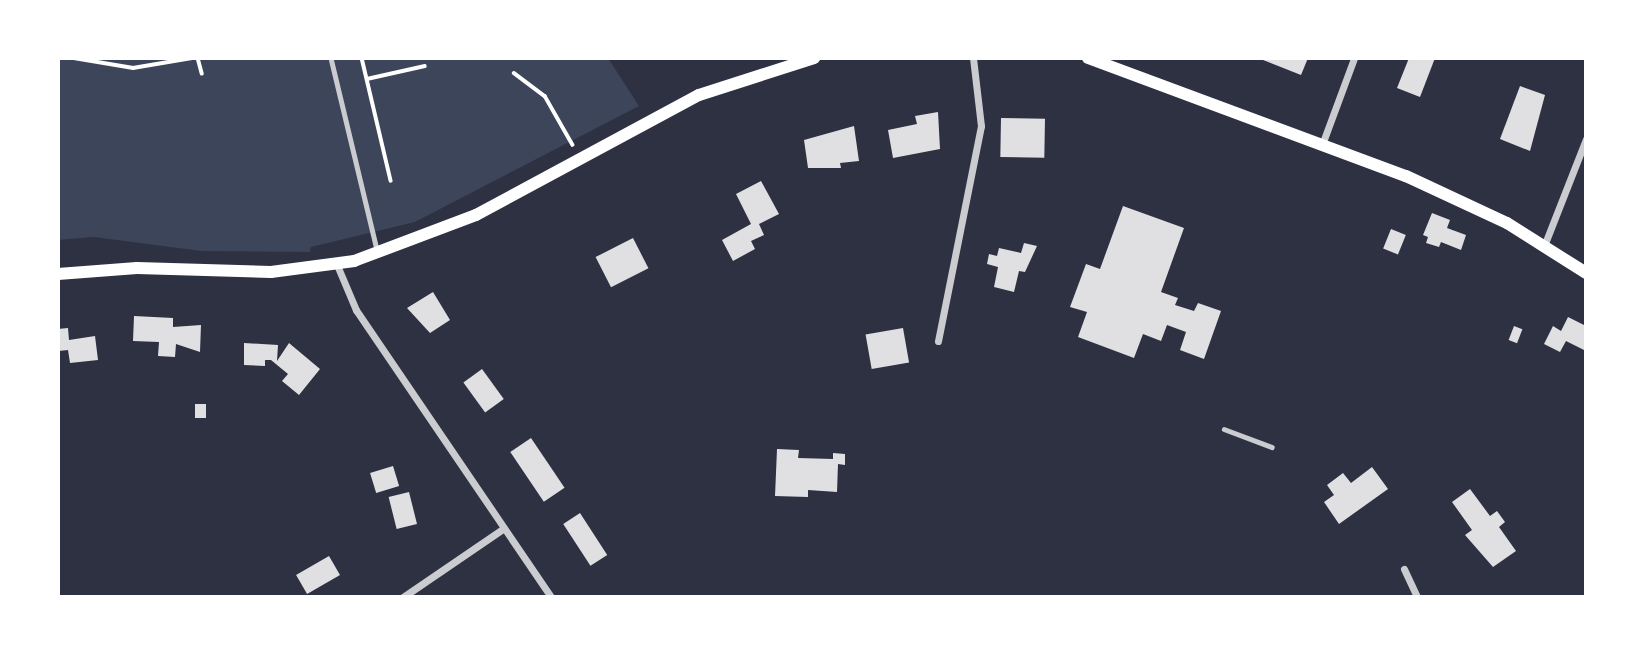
<!DOCTYPE html>
<html>
<head>
<meta charset="utf-8">
<style>
	body { margin:0 }
	#map { position:relative; width:1644px; height:655px; overflow:hidden; background:#2d3142; font-family:"PT Sans Narrow",sans-serif }
	div>[style] { position:absolute }
	[style*='--x'] { left:calc(var(--x)*1px); top:calc(var(--y)*1px); width:calc(var(--w)*1px); rotate:calc(var(--a)*1deg) }
	.green>* { inset:0; background:#3c4559 }
	.building>* { inset:0; background:#e0e0e3; transform-origin:0 0 }
	.path>* { height:3.5px; margin:-1.75px; padding:0 1.75px; transform-origin:1.75px; border-radius:1.75px; background:#fff }
	.service>* { height:4.5px; margin:-2.25px; padding:0 2.25px; transform-origin:2.25px; border-radius:2.25px; background:#caccd0 }
	.minor>* { height:7px; margin:-3.5px; padding:0 3.5px; transform-origin:3.5px; border-radius:3.5px; background:#caccd0 }
	.secondary>* { height:12px; margin:-6px; padding:0 6px; transform-origin:6px; border-radius:6px; background:#fff }
	span { translate:-50% -50%; white-space:nowrap; text-align:center; line-height:1.15; -webkit-text-stroke:5px #fff; paint-order:stroke }
	.frame { position:absolute; inset:0; border:60px solid #fff; pointer-events:none }
</style>
</head>
<body>
<div id="map">
	<div class="green">
		<i style="clip-path:polygon(58px 58px,608px 58px,639px 106px,415px 222px,311px 247px,310px 252px,201px 251px,94px 237px,58px 240px)"></i>
	</div>
	<div class="building">
		<i style="clip-path:polygon(1258px 58px,1308px 58px,1301px 75px)"></i>
		<i style="clip-path:polygon(1409px 58px,1435px 58px,1420px 97px,1397px 88px)"></i>
		<i style="clip-path:polygon(1520px 86px,1545px 95px,1530px 151px,1500px 139px)"></i>
		<i style="clip-path:polygon(938px 112px,940px 149px,893px 158px,888px 130px,917px 124px,915px 116px)"></i>
		<i style="left:1001px;top:118px;width:44px;height:39px;rotate:1deg"></i>
		<i style="clip-path:polygon(854px 126px,859px 161px,840px 163px,841px 168px,808px 168px,804px 140px)"></i>
		<i style="clip-path:polygon(761px 181px,779px 214px,759px 224px,764px 235px,751px 241px,755px 249px,733px 261px,722px 240px,751px 224px,736px 194px)"></i>
		<i style="clip-path:polygon(1123px 206px,1184px 228px,1161px 292px,1178px 298px,1175px 305px,1194px 311px,1198px 303px,1221px 311px,1204px 359px,1180px 350px,1186px 332px,1167px 325px,1161px 341px,1143px 334px,1134px 358px,1078px 337px,1087px 312px,1070px 307px,1086px 264px,1100px 269px)"></i>
		<i style="clip-path:polygon(1432px 213px,1450px 220px,1447px 228px,1466px 235px,1461px 250px,1441px 242px,1439px 247px,1426px 243px,1428px 237px,1423px 235px)"></i>
		<i style="left:1391px;top:229px;width:16px;height:21px;rotate:22deg"></i>
		<i style="left:633px;top:238px;width:34px;height:42px;rotate:63deg"></i>
		<i style="clip-path:polygon(1024px 243px,1037px 246px,1025px 272px,1019px 271px,1014px 292px,994px 287px,998px 267px,987px 264px,989px 254px,997px 256px,999px 248px,1021px 253px)"></i>
		<i style="clip-path:polygon(433px 292px,450px 320px,430px 333px,407px 308px)"></i>
		<i style="clip-path:polygon(134px 316px,173px 318px,173px 327px,201px 325px,200px 352px,176px 344px,175px 357px,158px 356px,159px 342px,133px 341px)"></i>
		<i style="clip-path:polygon(1568px 317px,1586px 326px,1586px 351px,1566px 341px,1560px 352px,1544px 344px,1553px 326px,1561px 331px)"></i>
		<i style="left:1514px;top:326px;width:9px;height:15px;rotate:21deg"></i>
		<i style="clip-path:polygon(68px 328px,69px 340px,95px 336px,98px 360px,70px 363px,68px 350px,58px 351px,58px 329px)"></i>
		<i style="left:903px;top:328px;width:35px;height:38px;rotate:80deg"></i>
		<i style="clip-path:polygon(244px 343px,278px 345px,277px 361px,289px 343px,320px 369px,299px 395px,282px 381px,288px 374px,271px 360px,265px 360px,265px 366px,244px 365px)"></i>
		<i style="left:482px;top:369px;width:37px;height:23px;rotate:54deg"></i>
		<i style="left:195px;top:404px;width:11px;height:14px"></i>
		<i style="left:531px;top:438px;width:60px;height:25px;rotate:56deg"></i>
		<i style="clip-path:polygon(777px 449px,799px 450px,798px 458px,833px 459px,833px 453px,845px 454px,845px 465px,838px 464px,837px 492px,808px 490px,808px 497px,775px 496px)"></i>
		<i style="left:393px;top:466px;width:21px;height:24px;rotate:73deg"></i>
		<i style="clip-path:polygon(1372px 467px,1388px 489px,1339px 524px,1324px 502px,1334px 495px,1327px 485px,1343px 473px,1351px 483px)"></i>
		<i style="clip-path:polygon(1470px 489px,1490px 516px,1497px 511px,1505px 522px,1499px 527px,1516px 551px,1493px 567px,1465px 535px,1472px 530px,1452px 502px)"></i>
		<i style="left:409px;top:492px;width:33px;height:21px;rotate:76deg"></i>
		<i style="left:580px;top:513px;width:50px;height:20px;rotate:57deg"></i>
		<i style="left:329px;top:556px;width:22px;height:38px;rotate:60deg"></i>
	</div>
	<div class="path">
		<i style="--x:74;--y:58;--w:60;--a:9.6"></i>
		<i style="--x:133;--y:68;--w:61;--a:-9.5"></i>
		<i style="--x:198;--y:58;--w:16;--a:75"></i>
		<i style="--x:362;--y:58;--w:126;--a:76.7"></i>
		<i style="--x:514;--y:73;--w:39;--a:37"></i>
		<i style="--x:545;--y:96;--w:56;--a:60.3"></i>
		<i style="--x:367;--y:79;--w:59;--a:-12.6"></i>
	</div>
	<div class="service">
		<i style="--x:331;--y:58;--w:196;--a:76.5"></i>
		<i style="--x:1224;--y:429;--w:51;--a:20.6"></i>
	</div>
	<div class="minor">
		<i style="--x:1323;--y:142;--w:90;--a:-69.7"></i>
		<i style="--x:1544;--y:246;--w:115;--a:-68.6"></i>
		<i style="--x:337;--y:265;--w:49;--a:67.1"></i>
		<i style="--x:356;--y:310;--w:347;--a:55.8"></i>
		<i style="--x:938;--y:341;--w:219;--a:-78.7"></i>
		<i style="--x:981;--y:126;--w:68;--a:-96.7"></i>
		<i style="--x:1404;--y:569;--w:31;--a:65"></i>
		<i style="--x:403;--y:597;--w:122;--a:-34.3"></i>
	</div>
	<div class="secondary">
		<i style="--x:1088;--y:58;--w:339;--a:20.4"></i>
		<i style="--x:1406;--y:176;--w:111;--a:25"></i>
		<i style="--x:1507;--y:223;--w:93;--a:32.3"></i>
		<i style="--x:58;--y:274;--w:79;--a:-4.3"></i>
		<i style="--x:137;--y:268;--w:134;--a:1.7"></i>
		<i style="--x:271;--y:272;--w:84;--a:-7.5"></i>
		<i style="--x:354;--y:261;--w:130;--a:-20.7"></i>
		<i style="--x:476;--y:215;--w:253;--a:-28.3"></i>
		<i style="--x:699;--y:95;--w:121;--a:-17.8"></i>
	</div>
	<div class="frame"></div>
</div>
</body>
</html>
